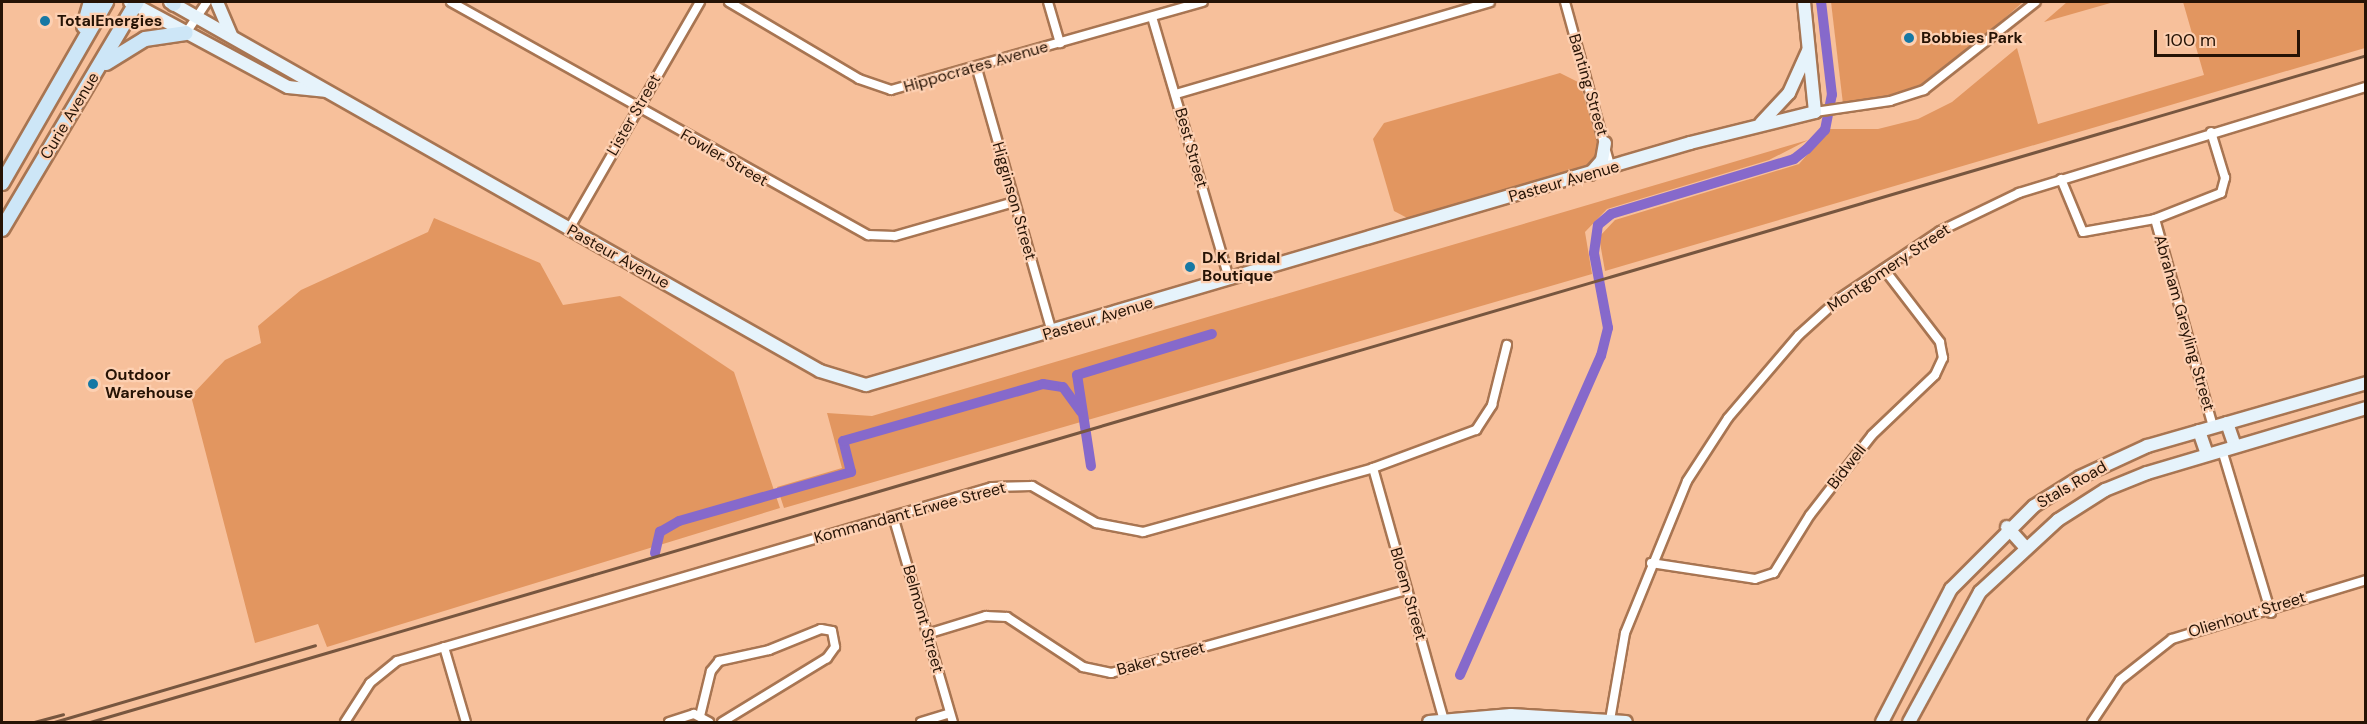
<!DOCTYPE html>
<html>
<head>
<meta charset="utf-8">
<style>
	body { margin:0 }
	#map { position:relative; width:2367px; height:724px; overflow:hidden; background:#f7c09b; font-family:"DM Sans",sans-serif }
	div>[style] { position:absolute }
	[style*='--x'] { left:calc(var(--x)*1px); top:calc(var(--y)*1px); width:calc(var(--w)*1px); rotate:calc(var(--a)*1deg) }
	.green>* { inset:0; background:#e29660 }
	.canal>* { height:10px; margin:-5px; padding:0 5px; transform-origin:5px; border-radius:5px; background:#8669cb }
	.roads { filter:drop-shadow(2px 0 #a87552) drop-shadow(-2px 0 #a87552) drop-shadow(0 2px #a87552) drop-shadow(0 -2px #a87552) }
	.street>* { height:8px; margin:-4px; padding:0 4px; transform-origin:4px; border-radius:4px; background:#fff }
	.secondary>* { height:12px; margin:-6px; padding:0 6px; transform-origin:6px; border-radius:6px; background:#e6f3fb }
	.primary>* { height:14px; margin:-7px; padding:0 7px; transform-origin:7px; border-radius:7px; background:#cde6f7 }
	.rail>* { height:3px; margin:-1.5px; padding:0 1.5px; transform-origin:1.5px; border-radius:1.5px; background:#77563f }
	.dots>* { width:16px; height:16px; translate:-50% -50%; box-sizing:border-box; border:3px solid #fdd0b2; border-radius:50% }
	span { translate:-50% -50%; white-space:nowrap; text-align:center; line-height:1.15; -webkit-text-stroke:4.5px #fdd0b2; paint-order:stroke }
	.poi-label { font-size:16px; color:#261305; font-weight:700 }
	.left { translate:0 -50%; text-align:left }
	.street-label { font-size:16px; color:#261305 }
	.frame { position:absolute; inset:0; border:3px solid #261305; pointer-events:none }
	.scale { position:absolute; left:2154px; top:30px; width:146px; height:27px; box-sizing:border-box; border:3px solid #261305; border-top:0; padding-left:8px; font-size:18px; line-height:21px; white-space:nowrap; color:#261305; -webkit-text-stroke:4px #fdd0b2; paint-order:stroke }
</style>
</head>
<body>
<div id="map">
	<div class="green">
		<i style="clip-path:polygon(1831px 2px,2023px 2px,1940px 75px,1913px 91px,1843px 104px)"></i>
		<i style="clip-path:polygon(2067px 2px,2114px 2px,2044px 22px)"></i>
		<i style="clip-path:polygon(2183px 2px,2365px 2px,2365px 48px,1605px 271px,1599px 237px,1615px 220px,1799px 164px,1830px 129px,1878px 129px,1918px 119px,1952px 102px,2017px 48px,2038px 124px,2204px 75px)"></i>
		<i style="clip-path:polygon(1560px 73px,1580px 83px,1598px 145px,1596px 157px,1584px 169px,1413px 221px,1394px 211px,1373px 139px,1384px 123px)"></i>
		<i style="clip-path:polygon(1808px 140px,1769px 160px,1607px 209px,1585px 232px,1592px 274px,784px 508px,777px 487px,842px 468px,827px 413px,872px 416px)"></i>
		<i style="clip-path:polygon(434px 218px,540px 263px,563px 305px,620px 296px,734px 372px,780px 508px,327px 647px,318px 624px,255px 643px,191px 396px,225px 360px,261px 343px,258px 326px,301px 290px,428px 232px)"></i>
	</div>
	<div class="canal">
		<i style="--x:1091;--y:466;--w:92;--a:-98.7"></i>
		<i style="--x:1077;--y:375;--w:141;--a:-16.9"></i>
		<i style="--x:655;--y:553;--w:22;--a:-77"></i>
		<i style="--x:660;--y:532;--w:22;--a:-30"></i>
		<i style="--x:679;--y:521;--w:179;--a:-15.9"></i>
		<i style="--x:851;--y:472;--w:32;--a:-104"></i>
		<i style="--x:843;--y:441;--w:208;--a:-15.9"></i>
		<i style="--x:1043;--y:384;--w:20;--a:9"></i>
		<i style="--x:1063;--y:387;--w:31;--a:54"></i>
		<i style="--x:1460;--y:675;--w:349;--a:-66.2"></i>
		<i style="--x:1601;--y:356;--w:29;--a:-76"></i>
		<i style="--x:1608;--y:328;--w:76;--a:-100.6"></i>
		<i style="--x:1594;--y:253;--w:28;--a:-82"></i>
		<i style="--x:1598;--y:225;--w:17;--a:-40"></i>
		<i style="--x:1611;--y:214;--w:191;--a:-16.7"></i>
		<i style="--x:1794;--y:159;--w:16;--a:-38"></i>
		<i style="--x:1807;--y:149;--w:26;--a:-47"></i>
		<i style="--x:1825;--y:130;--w:36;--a:-79"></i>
		<i style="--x:1832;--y:95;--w:94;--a:-96.7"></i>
	</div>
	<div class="roads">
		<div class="street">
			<i style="--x:451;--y:2;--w:478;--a:29.2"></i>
			<i style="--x:868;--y:235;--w:27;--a:2"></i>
			<i style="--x:895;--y:236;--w:124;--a:-15.9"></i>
			<i style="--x:729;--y:2;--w:151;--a:30.6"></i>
			<i style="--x:859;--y:79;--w:34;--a:19"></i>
			<i style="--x:891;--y:90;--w:324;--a:-15.8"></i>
			<i style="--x:1048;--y:2;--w:43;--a:73.7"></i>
			<i style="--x:1565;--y:2;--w:173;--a:74.6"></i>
			<i style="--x:1152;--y:17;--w:273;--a:73.6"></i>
			<i style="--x:186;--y:33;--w:37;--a:-56"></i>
			<i style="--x:977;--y:69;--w:274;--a:74.1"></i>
			<i style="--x:1176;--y:94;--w:327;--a:-16.3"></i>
			<i style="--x:1815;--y:112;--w:76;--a:-8.3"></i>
			<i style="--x:1890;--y:101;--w:36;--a:-18"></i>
			<i style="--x:1924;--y:90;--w:142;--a:-38.2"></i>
			<i style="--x:2061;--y:179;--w:57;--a:67.5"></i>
			<i style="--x:2083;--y:232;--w:73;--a:-10.2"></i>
			<i style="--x:2155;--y:219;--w:71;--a:-21.5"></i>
			<i style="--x:2221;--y:193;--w:16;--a:-75"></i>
			<i style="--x:2225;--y:178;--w:48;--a:-106.9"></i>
			<i style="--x:2155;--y:219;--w:216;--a:74.4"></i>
			<i style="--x:569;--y:229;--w:262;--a:-60"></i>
			<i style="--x:2222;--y:450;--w:170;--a:73.3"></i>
			<i style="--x:1373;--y:468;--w:262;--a:74.3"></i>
			<i style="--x:893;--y:516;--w:215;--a:73.8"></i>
			<i style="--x:1651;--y:563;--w:105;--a:8.7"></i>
			<i style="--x:1755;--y:579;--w:20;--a:-18"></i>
			<i style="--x:1774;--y:573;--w:68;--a:-58.2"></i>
			<i style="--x:1810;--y:515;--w:101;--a:-52.2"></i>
			<i style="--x:1872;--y:435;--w:87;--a:-43.6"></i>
			<i style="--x:1935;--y:375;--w:19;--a:-65"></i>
			<i style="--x:1943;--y:358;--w:16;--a:-101"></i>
			<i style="--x:1940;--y:342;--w:92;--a:-127.5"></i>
			<i style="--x:927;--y:634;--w:62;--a:-17"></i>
			<i style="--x:986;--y:616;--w:21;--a:3"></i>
			<i style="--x:1007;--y:617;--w:91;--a:33.3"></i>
			<i style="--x:1083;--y:667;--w:29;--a:12"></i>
			<i style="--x:1111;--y:673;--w:307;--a:-15.7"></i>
			<i style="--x:444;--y:647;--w:78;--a:73.7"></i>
			<i style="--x:700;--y:716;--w:46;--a:-76.3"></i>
			<i style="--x:711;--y:671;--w:13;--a:-51"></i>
			<i style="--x:719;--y:661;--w:51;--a:-12.4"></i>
			<i style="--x:769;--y:650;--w:56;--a:-22"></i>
			<i style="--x:821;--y:629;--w:11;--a:10"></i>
			<i style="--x:832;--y:631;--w:16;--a:79"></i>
			<i style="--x:835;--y:647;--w:14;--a:126"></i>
			<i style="--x:827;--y:658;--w:123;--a:148.6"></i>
			<i style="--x:1610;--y:720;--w:88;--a:-80.2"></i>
			<i style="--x:1625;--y:633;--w:164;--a:-67.8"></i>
			<i style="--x:1687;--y:481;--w:75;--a:-56.9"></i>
			<i style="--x:1728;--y:418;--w:109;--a:-49.5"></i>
			<i style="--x:1799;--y:335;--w:55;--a:-42.1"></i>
			<i style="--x:1840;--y:298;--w:120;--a:-33.8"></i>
			<i style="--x:1940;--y:231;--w:88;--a:-25.7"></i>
			<i style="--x:2019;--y:193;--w:363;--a:-17"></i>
			<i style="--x:345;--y:722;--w:46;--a:-57.3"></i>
			<i style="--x:370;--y:683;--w:35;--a:-39"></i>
			<i style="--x:397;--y:661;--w:620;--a:-16.3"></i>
			<i style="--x:992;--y:487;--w:40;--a:-1.4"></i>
			<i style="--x:1032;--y:486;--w:74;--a:30"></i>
			<i style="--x:1096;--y:523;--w:48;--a:10.8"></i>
			<i style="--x:1143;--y:532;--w:239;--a:-15.5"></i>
			<i style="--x:1373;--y:468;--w:110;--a:-20.3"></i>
			<i style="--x:1476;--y:430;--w:30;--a:-57"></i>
			<i style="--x:1492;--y:405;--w:62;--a:-76"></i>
			<i style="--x:669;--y:722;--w:26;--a:-18"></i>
			<i style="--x:694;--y:714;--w:17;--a:28"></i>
			<i style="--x:921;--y:722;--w:30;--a:-17"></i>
			<i style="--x:2092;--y:722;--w:50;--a:-56.3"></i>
			<i style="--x:2120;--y:680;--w:66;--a:-38.3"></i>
			<i style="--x:2172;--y:639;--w:203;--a:-16.9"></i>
		</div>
		<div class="secondary">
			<i style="--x:130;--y:2;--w:179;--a:28.3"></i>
			<i style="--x:288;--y:87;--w:37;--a:6"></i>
			<i style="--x:170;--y:2;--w:747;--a:29.58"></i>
			<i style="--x:820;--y:371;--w:48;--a:16.9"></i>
			<i style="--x:866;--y:385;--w:859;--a:-16.37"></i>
			<i style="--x:1690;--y:143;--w:129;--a:-13.9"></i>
			<i style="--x:1815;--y:112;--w:111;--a:-95.7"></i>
			<i style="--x:217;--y:2;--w:36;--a:67"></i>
			<i style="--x:1761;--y:123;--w:41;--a:-47"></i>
			<i style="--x:1789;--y:93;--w:46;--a:-65.7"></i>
			<i style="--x:1590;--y:174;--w:18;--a:-49"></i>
			<i style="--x:1602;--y:160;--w:17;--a:-80"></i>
			<i style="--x:2227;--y:423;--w:24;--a:71"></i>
			<i style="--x:2199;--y:431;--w:24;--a:71"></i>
			<i style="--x:2007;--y:527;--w:27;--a:48"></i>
			<i style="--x:1429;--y:722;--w:82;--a:-4.9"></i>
			<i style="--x:1511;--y:715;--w:115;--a:3.5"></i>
			<i style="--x:1882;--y:722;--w:150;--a:-62.6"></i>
			<i style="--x:1951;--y:589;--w:117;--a:-45"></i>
			<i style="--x:2034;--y:506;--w:54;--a:-32.2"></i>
			<i style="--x:2080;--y:477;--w:74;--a:-24.8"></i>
			<i style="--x:2147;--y:446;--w:228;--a:-16"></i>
			<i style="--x:1909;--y:722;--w:148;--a:-61.4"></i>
			<i style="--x:1980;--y:592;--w:106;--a:-42.7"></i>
			<i style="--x:2058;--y:520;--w:56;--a:-32.6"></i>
			<i style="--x:2105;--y:490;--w:45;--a:-22"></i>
			<i style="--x:2147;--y:473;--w:228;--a:-16.5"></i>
		</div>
		<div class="primary">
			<i style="--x:173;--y:2;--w:2;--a:63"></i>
			<i style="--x:84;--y:26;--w:25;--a:-74"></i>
			<i style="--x:106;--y:63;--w:46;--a:-31.6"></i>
			<i style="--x:145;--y:39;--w:41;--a:-8.3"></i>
			<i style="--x:2;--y:183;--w:209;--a:-60.1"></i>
			<i style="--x:2;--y:229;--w:264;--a:-59.3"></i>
		</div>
	</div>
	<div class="rail">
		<i style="--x:34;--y:722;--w:30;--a:-15"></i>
		<i style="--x:54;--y:722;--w:272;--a:-16.4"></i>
		<i style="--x:90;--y:722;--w:2372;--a:-16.33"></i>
	</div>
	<div class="dots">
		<i style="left:45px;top:21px;background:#1678a4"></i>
		<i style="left:1909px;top:38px;background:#1678a4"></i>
		<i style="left:1190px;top:267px;background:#1678a4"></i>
		<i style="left:93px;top:384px;background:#1678a4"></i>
	</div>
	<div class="poi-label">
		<span class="left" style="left:57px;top:21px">TotalEnergies</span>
		<span class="left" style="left:1921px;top:38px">Bobbies Park</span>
		<span class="left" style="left:1202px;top:267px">D.K. Bridal<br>Boutique</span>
		<span class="left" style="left:105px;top:384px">Outdoor<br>Warehouse</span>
	</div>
	<div class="street-label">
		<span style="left:976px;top:67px;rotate:-16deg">Hippocrates Avenue</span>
		<span style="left:1588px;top:85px;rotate:74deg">Banting Street</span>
		<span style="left:634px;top:115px;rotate:-60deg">Lister Street</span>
		<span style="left:70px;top:116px;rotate:-59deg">Curie Avenue</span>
		<span style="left:1191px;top:148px;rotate:74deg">Best Street</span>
		<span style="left:724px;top:158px;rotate:30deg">Fowler Street</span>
		<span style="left:1564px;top:182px;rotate:-16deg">Pasteur Avenue</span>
		<span style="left:1014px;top:201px;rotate:74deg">Higginson Street</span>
		<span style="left:618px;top:257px;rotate:29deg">Pasteur Avenue</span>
		<span style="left:1889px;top:268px;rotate:-34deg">Montgomery Street</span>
		<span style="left:1098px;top:319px;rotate:-17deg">Pasteur Avenue</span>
		<span style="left:2184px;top:323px;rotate:74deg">Abraham Greyling Street</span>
		<span style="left:1847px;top:467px;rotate:-52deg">Bidwell</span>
		<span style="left:2072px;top:485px;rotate:-30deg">Stals Road</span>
		<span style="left:910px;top:513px;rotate:-15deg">Kommandant Erwee Street</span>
		<span style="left:1408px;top:594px;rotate:74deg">Bloem Street</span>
		<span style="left:2247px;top:615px;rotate:-17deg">Olienhout Street</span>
		<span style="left:923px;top:619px;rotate:74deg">Belmont Street</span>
		<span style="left:1161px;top:659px;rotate:-15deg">Baker Street</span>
	</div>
	<div class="frame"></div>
	<div class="scale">100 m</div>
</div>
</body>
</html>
